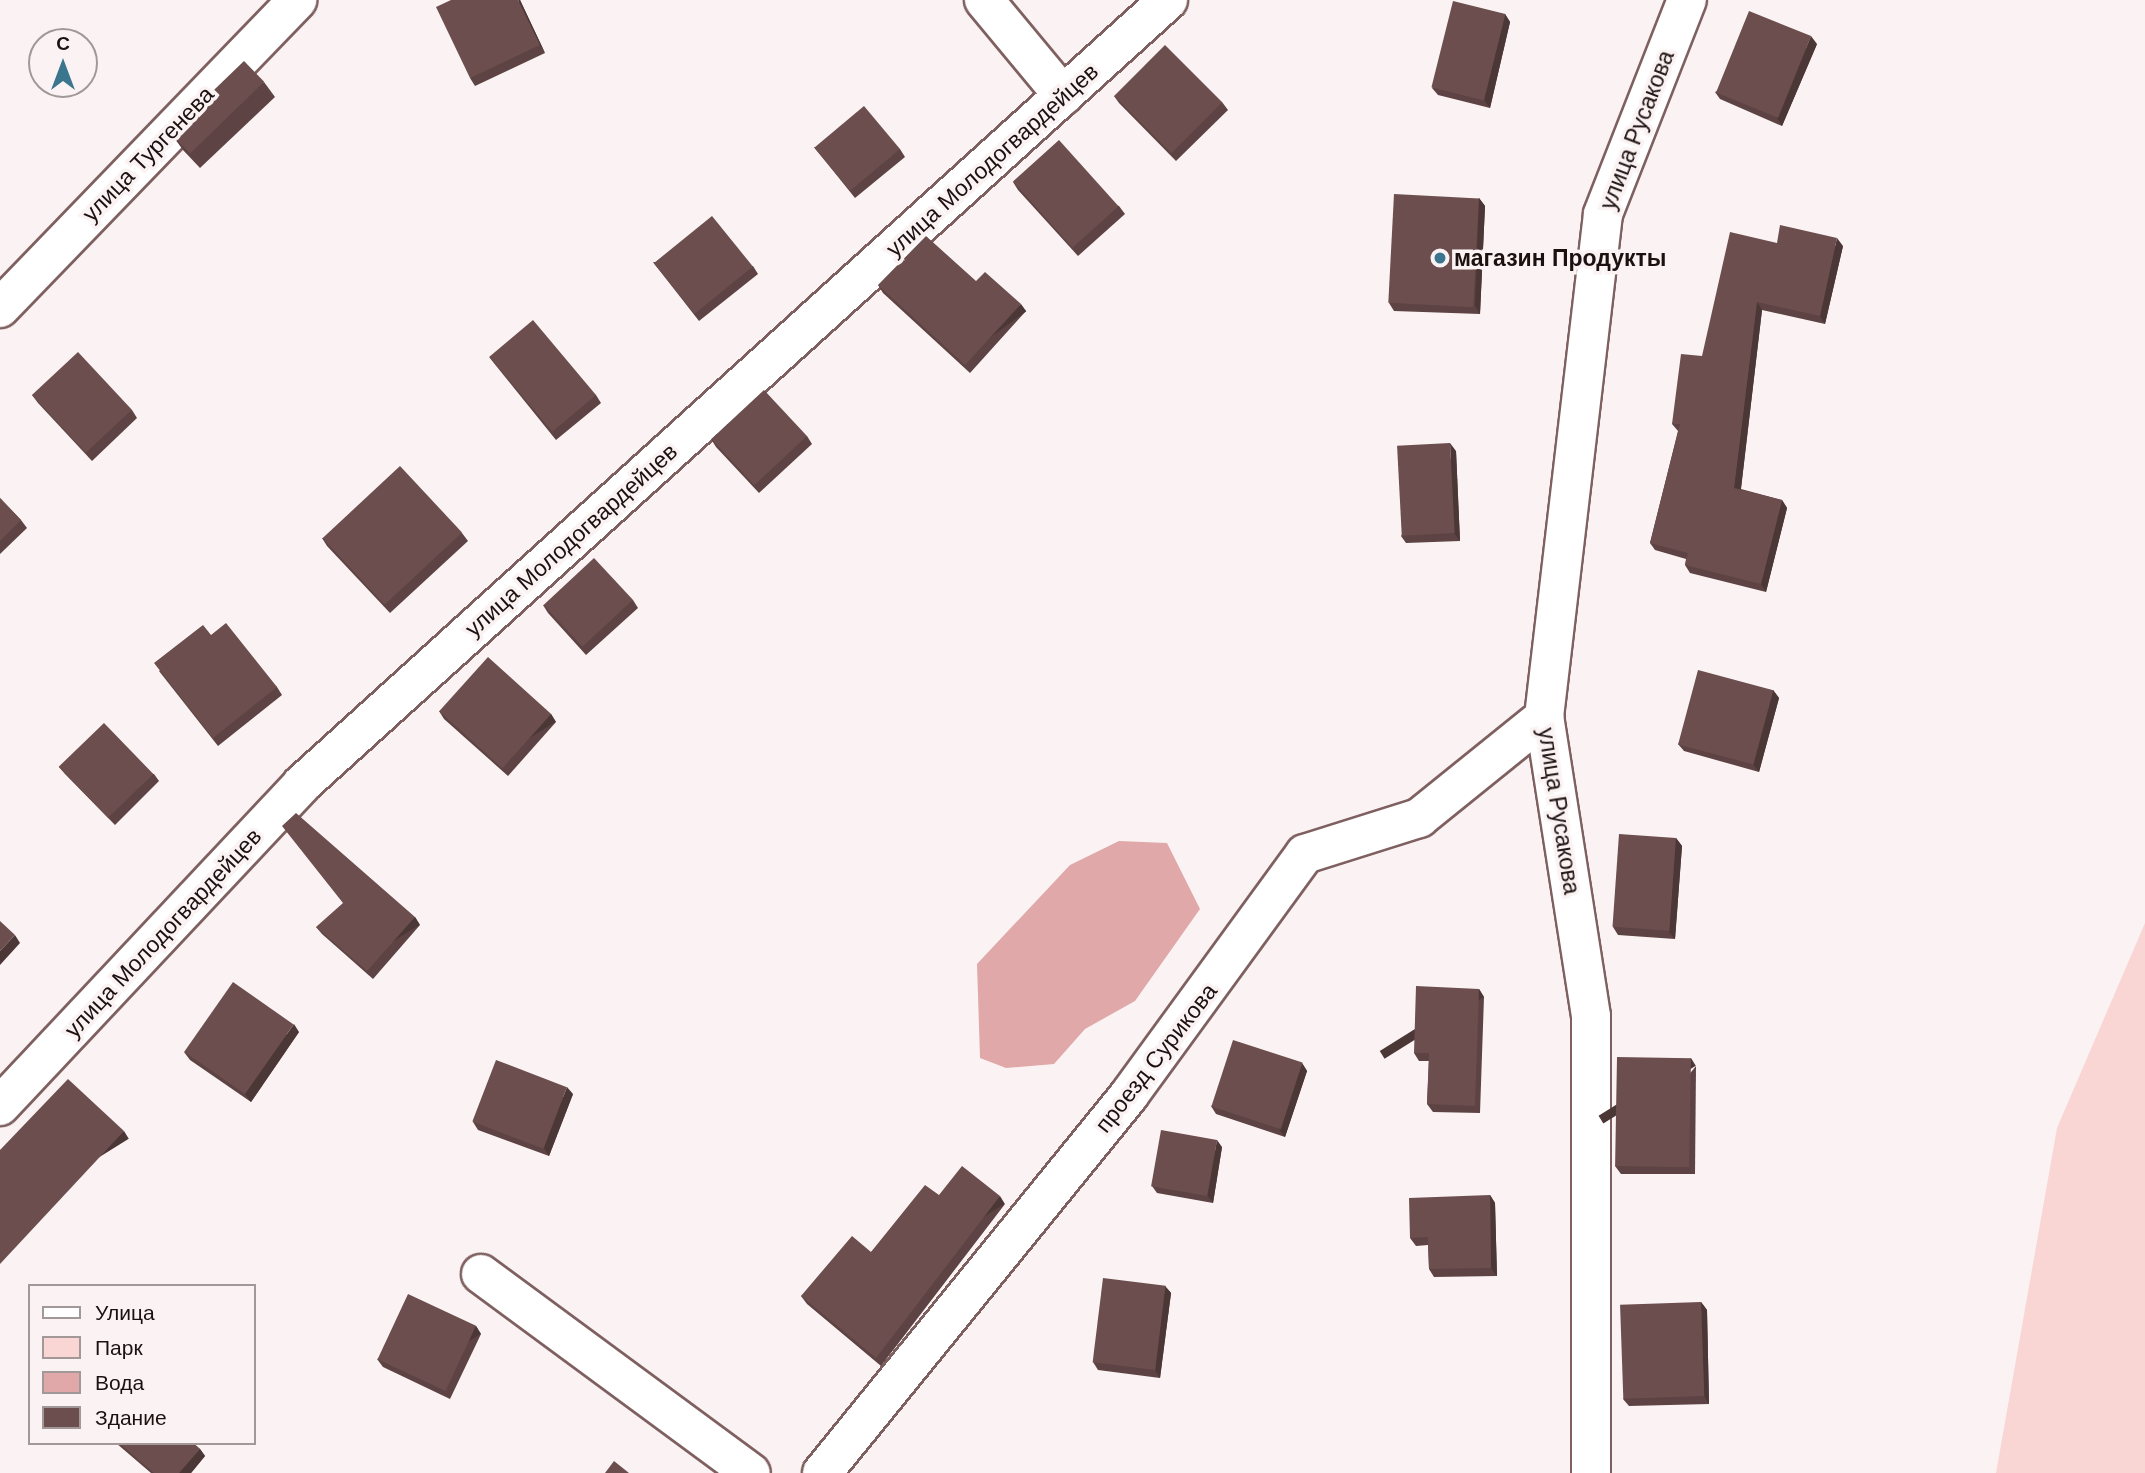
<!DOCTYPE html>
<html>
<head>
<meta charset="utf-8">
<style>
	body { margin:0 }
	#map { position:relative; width:2145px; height:1473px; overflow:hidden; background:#fbf3f3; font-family:Helvetica,sans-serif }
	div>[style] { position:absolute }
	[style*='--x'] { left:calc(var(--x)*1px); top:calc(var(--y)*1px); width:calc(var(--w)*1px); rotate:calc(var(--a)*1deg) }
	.green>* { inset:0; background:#f9d5d4 }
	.water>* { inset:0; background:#e0a8a8 }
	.roads { filter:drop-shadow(2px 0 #7f6060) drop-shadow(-2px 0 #7f6060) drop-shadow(0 2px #7f6060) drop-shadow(0 -2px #7f6060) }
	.minor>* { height:38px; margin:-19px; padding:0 19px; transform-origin:19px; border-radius:19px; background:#fff }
	.wall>* { inset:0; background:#5d4343 }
	.shaded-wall>* { inset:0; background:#4c3737; transform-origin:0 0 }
	.building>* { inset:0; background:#6c4e4e; transform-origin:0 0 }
	.dots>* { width:19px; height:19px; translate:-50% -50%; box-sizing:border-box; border:4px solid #fbf3f3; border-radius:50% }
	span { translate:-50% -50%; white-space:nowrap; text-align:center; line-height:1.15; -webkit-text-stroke:7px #fbf3f3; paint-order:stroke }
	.street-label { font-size:23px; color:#1c1010 }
	.poi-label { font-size:23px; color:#1c1010; font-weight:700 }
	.left { translate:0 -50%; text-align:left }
	.legend { position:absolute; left:28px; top:1284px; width:228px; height:161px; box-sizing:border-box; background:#fbf3f3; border:2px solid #a29898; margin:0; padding:9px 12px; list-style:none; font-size:21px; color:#1c1010 }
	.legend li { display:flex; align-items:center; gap:14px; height:35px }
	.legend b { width:35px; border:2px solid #a29898 }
	.north { position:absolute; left:28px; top:28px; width:70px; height:70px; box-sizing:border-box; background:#fbf3f3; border:2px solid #a29898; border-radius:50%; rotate:0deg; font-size:19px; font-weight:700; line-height:28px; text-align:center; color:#1c1010 }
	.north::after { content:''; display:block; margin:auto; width:24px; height:32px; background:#3b758e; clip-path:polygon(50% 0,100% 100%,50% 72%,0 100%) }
</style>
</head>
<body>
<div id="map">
	<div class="green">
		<i style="clip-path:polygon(2145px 923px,2145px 1473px,1996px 1473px,2057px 1128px)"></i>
	</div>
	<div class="water">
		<i style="clip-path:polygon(1119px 841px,1167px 843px,1200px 909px,1135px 1001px,1085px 1029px,1054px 1064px,1006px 1068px,980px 1058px,977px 964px,1070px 865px)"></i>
	</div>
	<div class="roads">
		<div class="minor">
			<i style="--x:984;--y:0;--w:124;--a:50.3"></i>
			<i style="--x:0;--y:308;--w:428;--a:-46"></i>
			<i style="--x:0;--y:1106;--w:441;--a:-46.8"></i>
			<i style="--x:302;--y:784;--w:1168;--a:-42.15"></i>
			<i style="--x:481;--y:1274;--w:335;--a:36.4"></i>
			<i style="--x:822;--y:1473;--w:487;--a:-50.9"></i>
			<i style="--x:1129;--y:1095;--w:298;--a:-53.9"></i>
			<i style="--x:1305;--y:854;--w:120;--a:-17.5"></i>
			<i style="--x:1419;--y:818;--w:161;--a:-38.9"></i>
			<i style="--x:1591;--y:1473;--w:457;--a:-90"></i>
			<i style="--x:1591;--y:1016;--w:303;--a:-98.9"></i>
			<i style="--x:1544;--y:717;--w:506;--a:-83.31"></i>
			<i style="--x:1603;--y:214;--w:230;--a:-68.6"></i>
		</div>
	</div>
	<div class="wall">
		<i style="clip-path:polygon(520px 0,545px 53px,475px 86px,470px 78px)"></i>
		<i style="clip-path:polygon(1505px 14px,1510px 22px,1490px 108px,1438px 95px,1432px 88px)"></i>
		<i style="clip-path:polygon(1817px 44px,1782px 126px,1720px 99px,1715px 92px)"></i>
		<i style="clip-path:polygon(264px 82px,275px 97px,200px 168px,183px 150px,172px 135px)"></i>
		<i style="clip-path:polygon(1114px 96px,1222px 102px,1228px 110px,1176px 161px,1119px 103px)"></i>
		<i style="clip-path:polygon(814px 147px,900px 149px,905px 157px,855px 198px)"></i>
		<i style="clip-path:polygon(1013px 182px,1119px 206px,1125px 214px,1078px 256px,1018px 190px)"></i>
		<i style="clip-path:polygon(1479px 198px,1485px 206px,1480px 314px,1394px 311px,1389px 303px)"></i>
		<i style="clip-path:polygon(1777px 243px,1843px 246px,1825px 324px,1762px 310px,1741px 489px,1782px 500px,1787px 508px,1766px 592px,1690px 573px,1685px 565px,1686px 559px,1655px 550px,1650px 543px,1678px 431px,1672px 424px)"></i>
		<i style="clip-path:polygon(653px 262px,753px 266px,758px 274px,699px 321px)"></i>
		<i style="clip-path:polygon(976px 281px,1026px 311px,970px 373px,883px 293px,878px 285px)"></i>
		<i style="clip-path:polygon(489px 357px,596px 395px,601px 403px,556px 440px)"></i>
		<i style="clip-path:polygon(32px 395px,132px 410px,137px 418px,92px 461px,38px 403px)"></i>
		<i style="clip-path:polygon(807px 436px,812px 444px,759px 493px,716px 447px,711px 439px)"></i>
		<i style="clip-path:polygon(1456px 451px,1460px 541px,1406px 543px,1401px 536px)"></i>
		<i style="clip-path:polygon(0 498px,21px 520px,27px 528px,0 554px)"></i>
		<i style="clip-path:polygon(462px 533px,468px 541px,390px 613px,327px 546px,322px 538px)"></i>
		<i style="clip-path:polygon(633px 600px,638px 608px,586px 655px,548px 613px,543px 605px)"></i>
		<i style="clip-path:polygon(211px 635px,277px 687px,282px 695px,218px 746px,159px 671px)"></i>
		<i style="clip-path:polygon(1773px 690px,1779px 698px,1759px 772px,1684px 751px,1678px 744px)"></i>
		<i style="clip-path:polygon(439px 711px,551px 714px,556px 722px,508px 776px,444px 719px)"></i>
		<i style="clip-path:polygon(59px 767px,154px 774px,159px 781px,115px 825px,65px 774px)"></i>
		<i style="clip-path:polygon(1676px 838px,1682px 846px,1675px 939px,1618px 935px,1613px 927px)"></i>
		<i style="clip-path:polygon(415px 917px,420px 925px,373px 979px,322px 934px,316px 927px)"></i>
		<i style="clip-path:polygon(1479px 989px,1484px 997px,1480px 1113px,1433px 1112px,1427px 1104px,1429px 1061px,1419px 1061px,1414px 1053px)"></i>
		<i style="clip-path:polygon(299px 1032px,251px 1102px,190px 1060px,184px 1052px)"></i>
		<i style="clip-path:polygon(1302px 1063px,1307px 1071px,1285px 1137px,1216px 1114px,1211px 1106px)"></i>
		<i style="clip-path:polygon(1696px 1066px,1695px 1174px,1621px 1174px,1615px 1166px)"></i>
		<i style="clip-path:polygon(573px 1094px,549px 1156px,478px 1130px,473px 1122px)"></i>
		<i style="clip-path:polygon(1222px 1147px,1213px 1203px,1157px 1193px,1152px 1186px)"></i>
		<i style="clip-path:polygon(939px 1195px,1005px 1204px,881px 1366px,807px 1304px,801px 1296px,871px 1252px)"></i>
		<i style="clip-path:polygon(1490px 1195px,1495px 1203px,1497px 1276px,1434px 1277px,1429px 1269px,1428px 1245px,1416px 1246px,1410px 1238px)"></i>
		<i style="clip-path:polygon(1165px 1286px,1171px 1293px,1160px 1378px,1098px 1370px,1093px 1362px)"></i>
		<i style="clip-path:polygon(1701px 1302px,1707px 1310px,1709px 1404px,1629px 1406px,1623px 1399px)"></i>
		<i style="clip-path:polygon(476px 1326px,481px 1334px,450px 1399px,383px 1367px,377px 1359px)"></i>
		<i style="clip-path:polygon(116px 1443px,193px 1443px,200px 1449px,205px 1456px,191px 1473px,151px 1473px)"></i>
	</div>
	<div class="shaded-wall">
		<i style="clip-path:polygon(518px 0,520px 0,545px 53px,540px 45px)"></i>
		<i style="clip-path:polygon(1505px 14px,1510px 22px,1490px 108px,1484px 100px)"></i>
		<i style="clip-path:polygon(1811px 36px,1817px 44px,1782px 126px,1777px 118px)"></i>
		<i style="clip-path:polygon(1479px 198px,1485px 206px,1480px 314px,1475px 306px)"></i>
		<i style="clip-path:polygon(1837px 238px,1843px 246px,1825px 324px,1820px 316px)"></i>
		<i style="clip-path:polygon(1757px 302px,1762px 310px,1740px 496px,1734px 488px)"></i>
		<i style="left:1021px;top:304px;width:9px;height:83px;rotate:54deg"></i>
		<i style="clip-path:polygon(1450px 443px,1456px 451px,1460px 541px,1454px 533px)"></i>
		<i style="clip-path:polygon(1782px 500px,1787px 508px,1766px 592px,1761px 584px)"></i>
		<i style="clip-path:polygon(1773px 690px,1779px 698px,1759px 772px,1753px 764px)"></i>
		<i style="left:551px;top:714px;width:9px;height:73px;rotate:58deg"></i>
		<i style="clip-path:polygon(1676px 838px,1682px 846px,1675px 939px,1669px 932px)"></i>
		<i style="left:415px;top:917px;width:9px;height:72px;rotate:58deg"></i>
		<i style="clip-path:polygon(15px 935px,20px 943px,0 965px,0 951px)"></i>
		<i style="left:1479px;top:989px;width:9px;height:117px;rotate:58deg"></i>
		<i style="clip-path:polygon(294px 1024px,299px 1032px,251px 1102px,245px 1094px)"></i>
		<i style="left:1691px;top:1058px;width:9px;height:109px;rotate:58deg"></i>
		<i style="clip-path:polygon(1302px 1063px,1307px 1071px,1285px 1137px,1279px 1129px)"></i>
		<i style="clip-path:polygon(567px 1087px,573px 1094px,549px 1156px,544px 1148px)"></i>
		<i style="left:124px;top:1131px;width:9px;height:182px;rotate:58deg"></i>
		<i style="clip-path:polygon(1217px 1140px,1222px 1147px,1213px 1203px,1207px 1195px)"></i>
		<i style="clip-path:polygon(1490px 1195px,1495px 1203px,1497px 1276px,1491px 1268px)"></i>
		<i style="left:1000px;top:1196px;width:9px;height:204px;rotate:58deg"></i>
		<i style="clip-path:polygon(1165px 1286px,1171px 1293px,1160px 1378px,1155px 1370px)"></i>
		<i style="clip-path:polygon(1701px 1302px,1707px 1310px,1709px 1404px,1704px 1396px)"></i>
		<i style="left:476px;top:1326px;width:9px;height:72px;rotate:58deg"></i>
		<i style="clip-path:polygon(200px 1449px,205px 1456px,191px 1473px,179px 1473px)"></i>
	</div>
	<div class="building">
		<i style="clip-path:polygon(451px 0,518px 0,540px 45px,470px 78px,436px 7px)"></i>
		<i style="left:1453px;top:1px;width:54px;height:89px;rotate:14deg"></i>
		<i style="left:1749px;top:11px;width:67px;height:88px;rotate:22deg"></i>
		<i style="left:1165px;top:45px;width:81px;height:72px;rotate:45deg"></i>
		<i style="left:244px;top:61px;width:29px;height:103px;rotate:46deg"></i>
		<i style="left:864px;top:106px;width:56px;height:65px;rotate:50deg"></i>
		<i style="left:1059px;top:140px;width:89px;height:62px;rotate:48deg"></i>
		<i style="left:1394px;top:194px;width:85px;height:109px;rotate:3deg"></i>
		<i style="left:712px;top:216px;width:65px;height:75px;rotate:51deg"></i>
		<i style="clip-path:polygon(1780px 225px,1837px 238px,1820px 316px,1757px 302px,1734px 488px,1782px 500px,1761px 584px,1685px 565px,1688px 553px,1650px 543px,1680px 424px,1672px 424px,1681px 354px,1702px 356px,1730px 232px,1777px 243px)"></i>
		<i style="clip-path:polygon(926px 236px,976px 281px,985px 272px,1021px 304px,965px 365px,878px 285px)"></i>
		<i style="left:533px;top:320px;width:98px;height:57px;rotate:50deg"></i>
		<i style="left:78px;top:352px;width:79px;height:63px;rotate:47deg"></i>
		<i style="left:764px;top:390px;width:63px;height:72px;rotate:47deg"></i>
		<i style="left:1450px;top:443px;width:90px;height:53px;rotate:87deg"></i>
		<i style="left:400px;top:466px;width:91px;height:106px;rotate:47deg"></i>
		<i style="clip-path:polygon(0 498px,21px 520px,0 541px)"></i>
		<i style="left:594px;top:558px;width:57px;height:69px;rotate:47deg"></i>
		<i style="clip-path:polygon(226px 623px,277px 687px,213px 738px,154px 663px,203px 625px,211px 635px)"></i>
		<i style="left:488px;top:657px;width:85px;height:73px;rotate:42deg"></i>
		<i style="left:1698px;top:670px;width:78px;height:77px;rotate:15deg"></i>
		<i style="left:104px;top:723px;width:71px;height:63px;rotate:46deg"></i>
		<i style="clip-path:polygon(296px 813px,415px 917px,367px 971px,316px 927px,343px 903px,282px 826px)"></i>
		<i style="left:1619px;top:834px;width:57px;height:93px;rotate:4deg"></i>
		<i style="clip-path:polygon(0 921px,15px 935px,0 951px)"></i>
		<i style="left:233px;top:982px;width:74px;height:85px;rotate:35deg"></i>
		<i style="clip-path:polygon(1416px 986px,1479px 989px,1475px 1106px,1427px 1104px,1429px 1053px,1414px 1053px)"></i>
		<i style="left:1233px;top:1040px;width:73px;height:70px;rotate:18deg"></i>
		<i style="left:1617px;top:1057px;width:74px;height:109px;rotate:1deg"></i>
		<i style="left:496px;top:1060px;width:76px;height:66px;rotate:21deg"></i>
		<i style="clip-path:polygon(68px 1079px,124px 1131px,0 1264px,0 1150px)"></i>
		<i style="left:1161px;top:1130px;width:57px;height:57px;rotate:10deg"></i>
		<i style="clip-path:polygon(962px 1166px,1000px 1196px,876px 1358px,801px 1296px,852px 1236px,871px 1252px,925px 1185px,939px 1195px)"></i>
		<i style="clip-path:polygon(1490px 1195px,1491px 1268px,1429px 1269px,1428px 1237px,1410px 1238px,1409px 1198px)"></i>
		<i style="left:1103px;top:1278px;width:63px;height:85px;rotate:7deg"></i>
		<i style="left:408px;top:1294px;width:75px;height:72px;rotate:25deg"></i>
		<i style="left:1701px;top:1302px;width:94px;height:81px;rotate:88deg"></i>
		<i style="clip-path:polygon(119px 1443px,193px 1443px,200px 1449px,179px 1473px,154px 1473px)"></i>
		<i style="clip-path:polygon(614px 1461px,629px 1473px,605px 1473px)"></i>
	</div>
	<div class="dots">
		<i style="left:1440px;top:258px;background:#3b758e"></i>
	</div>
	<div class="street-label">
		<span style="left:1637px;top:130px;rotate:-69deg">улица Русакова</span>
		<span style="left:148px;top:154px;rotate:-46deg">улица Тургенева</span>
		<span style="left:992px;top:160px;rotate:-42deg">улица Молодогвардейцев</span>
		<span style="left:571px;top:540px;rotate:-42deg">улица Молодогвардейцев</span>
		<span style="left:1559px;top:811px;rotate:81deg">улица Русакова</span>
		<span style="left:163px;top:933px;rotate:-47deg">улица Молодогвардейцев</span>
		<span style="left:1156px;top:1058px;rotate:-52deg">проезд Сурикова</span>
	</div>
	<div class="poi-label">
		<span class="left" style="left:1454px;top:258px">магазин Продукты</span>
	</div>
	<ul class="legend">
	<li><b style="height:9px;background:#fff"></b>Улица</li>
	<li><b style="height:19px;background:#f9d5d4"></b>Парк</li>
	<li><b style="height:19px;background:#e0a8a8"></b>Вода</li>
	<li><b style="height:19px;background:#6c4e4e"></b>Здание</li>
	</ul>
	<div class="north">С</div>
</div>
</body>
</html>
